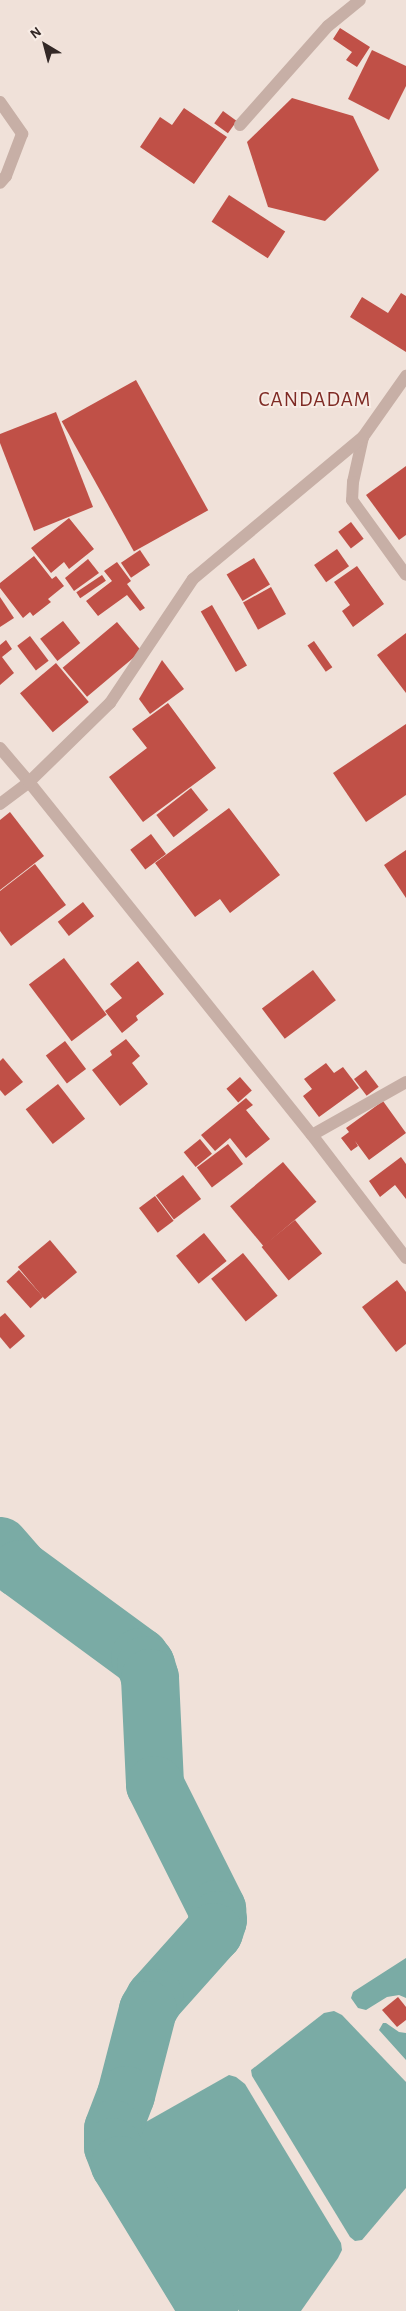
<!DOCTYPE html>
<html>
<head>
<meta charset="utf-8">
<style>
	body { margin:0 }
	#map { position:relative; width:406px; height:2311px; overflow:hidden; background:#f0e1d9; font-family:"Alegreya Sans",sans-serif }
	div>[style] { position:absolute }
	[style*='--x'] { left:calc(var(--x)*1px); top:calc(var(--y)*1px); width:calc(var(--w)*1px); rotate:calc(var(--a)*1deg) }
	.water>* { inset:0; background:#7aaba5 }
	.river>* { height:58px; margin:-29px; padding:0 29px; transform-origin:29px; border-radius:29px; background:#7aaba5 }
	.building>* { inset:0; background:#c05047; transform-origin:0 0 }
	.minor>* { height:12px; margin:-6px; padding:0 6px; transform-origin:6px; border-radius:6px; background:#c7afa6 }
	span { translate:-50% -50%; white-space:nowrap; text-align:center; line-height:1.15; -webkit-text-stroke:4px #f8ece5; paint-order:stroke }
	.quarter-label { font-size:21px; color:#7e2a24; letter-spacing:1px }
	.north { position:absolute; left:20px; top:20px; width:50px; height:50px; -webkit-text-stroke:4px #f8ece5; paint-order:stroke; rotate:323deg; font-size:14px; font-weight:700; line-height:20px; text-align:center; color:#332826 }
	.north::after { content:''; display:block; margin:auto; width:18px; height:22px; background:#332826; clip-path:polygon(50% 0,100% 100%,50% 72%,0 100%) }
</style>
</head>
<body>
<div id="map">
	<div class="water">
		<i style="clip-path:polygon(406px 1958px,406px 1998px,399px 1995px,387px 1997px,366px 2010px,358px 2008px,351px 1998px,353px 1992px)"></i>
		<i style="clip-path:polygon(334px 2011px,342px 2015px,406px 2082px,406px 2188px,362px 2240px,355px 2241px,350px 2237px,252px 2076px,251px 2070px,324px 2013px)"></i>
		<i style="clip-path:polygon(383px 2023px,386px 2023px,399px 2032px,406px 2033px,406px 2060px,379px 2030px)"></i>
		<i style="clip-path:polygon(229px 2075px,236px 2077px,245px 2084px,341px 2243px,342px 2250px,338px 2258px,301px 2311px,239px 2311px,137px 2152px,132px 2138px,137px 2127px)"></i>
	</div>
	<div class="river">
		<i style="--x:0;--y:1546;--w:30;--a:49"></i>
		<i style="--x:20;--y:1569;--w:149;--a:36.3"></i>
		<i style="--x:140;--y:1657;--w:10;--a:53"></i>
		<i style="--x:146;--y:1665;--w:14;--a:73"></i>
		<i style="--x:150;--y:1678;--w:107;--a:87.3"></i>
		<i style="--x:155;--y:1785;--w:139;--a:63.4"></i>
		<i style="--x:217;--y:1909;--w:11;--a:85"></i>
		<i style="--x:218;--y:1920;--w:13;--a:108"></i>
		<i style="--x:214;--y:1932;--w:89;--a:131.8"></i>
		<i style="--x:155;--y:1998;--w:14;--a:120"></i>
		<i style="--x:148;--y:2010;--w:88;--a:104.5"></i>
		<i style="--x:126;--y:2095;--w:36;--a:111"></i>
		<i style="--x:113;--y:2129;--w:18;--a:90"></i>
		<i style="--x:113;--y:2147;--w:19;--a:69"></i>
		<i style="--x:120;--y:2165;--w:171;--a:58.6"></i>
	</div>
	<div class="building">
		<i style="clip-path:polygon(340px 28px,370px 47px,357px 67px,346px 60px,352px 52px,333px 39px)"></i>
		<i style="clip-path:polygon(372px 50px,406px 66px,406px 86px,389px 120px,348px 99px)"></i>
		<i style="clip-path:polygon(292px 98px,353px 116px,379px 170px,325px 221px,268px 207px,247px 142px)"></i>
		<i style="clip-path:polygon(184px 108px,227px 137px,194px 184px,140px 147px,160px 117px,172px 125px)"></i>
		<i style="left:223px;top:111px;width:17px;height:15px;rotate:36deg"></i>
		<i style="left:229px;top:195px;width:67px;height:32px;rotate:33deg"></i>
		<i style="clip-path:polygon(401px 293px,406px 296px,406px 352px,350px 317px,362px 297px,388px 313px)"></i>
		<i style="left:136px;top:380px;width:149px;height:85px;rotate:61deg"></i>
		<i style="clip-path:polygon(56px 412px,93px 507px,34px 531px,0 443px,0 434px)"></i>
		<i style="clip-path:polygon(406px 466px,406px 535px,399px 540px,366px 495px)"></i>
		<i style="clip-path:polygon(69px 518px,94px 549px,69px 569px,64px 562px,51px 573px,31px 548px)"></i>
		<i style="left:351px;top:522px;width:21px;height:16px;rotate:53deg"></i>
		<i style="left:337px;top:549px;width:21px;height:28px;rotate:55deg"></i>
		<i style="left:140px;top:550px;width:18px;height:23px;rotate:56deg"></i>
		<i style="clip-path:polygon(34px 556px,52px 579px,56px 576px,64px 586px,48px 599px,51px 602px,33px 616px,30px 612px,23px 618px,0 588px,0 583px)"></i>
		<i style="left:254px;top:558px;width:31px;height:32px;rotate:59deg"></i>
		<i style="clip-path:polygon(88px 559px,99px 573px,74px 591px,65px 578px)"></i>
		<i style="clip-path:polygon(117px 562px,131px 581px,127px 584px,145px 608px,140px 611px,127px 595px,98px 616px,86px 601px,112px 581px,104px 571px)"></i>
		<i style="clip-path:polygon(357px 566px,384px 604px,353px 627px,342px 611px,350px 605px,334px 582px)"></i>
		<i style="left:102px;top:575px;width:7px;height:31px;rotate:56deg"></i>
		<i style="left:271px;top:587px;width:31px;height:32px;rotate:61deg"></i>
		<i style="clip-path:polygon(0 597px,14px 618px,0 627px)"></i>
		<i style="left:212px;top:605px;width:70px;height:13px;rotate:60deg"></i>
		<i style="left:63px;top:621px;width:28px;height:29px;rotate:52deg"></i>
		<i style="left:117px;top:622px;width:38px;height:71px;rotate:50deg"></i>
		<i style="clip-path:polygon(406px 633px,406px 693px,377px 655px)"></i>
		<i style="left:30px;top:636px;width:31px;height:16px;rotate:53deg"></i>
		<i style="clip-path:polygon(6px 640px,12px 649px,2px 657px,14px 673px,0 685px,0 645px)"></i>
		<i style="left:314px;top:641px;width:32px;height:8px;rotate:55deg"></i>
		<i style="clip-path:polygon(162px 660px,184px 689px,150px 714px,139px 699px)"></i>
		<i style="left:56px;top:663px;width:51px;height:47px;rotate:50deg"></i>
		<i style="clip-path:polygon(168px 703px,216px 768px,143px 822px,109px 777px,147px 748px,132px 729px)"></i>
		<i style="clip-path:polygon(406px 724px,406px 795px,366px 822px,333px 773px)"></i>
		<i style="left:191px;top:788px;width:28px;height:44px;rotate:52deg"></i>
		<i style="clip-path:polygon(229px 808px,280px 875px,230px 913px,220px 899px,195px 917px,155px 863px)"></i>
		<i style="clip-path:polygon(10px 812px,44px 856px,0 890px,0 820px)"></i>
		<i style="left:151px;top:834px;width:25px;height:26px;rotate:53deg"></i>
		<i style="clip-path:polygon(406px 850px,406px 898px,384px 865px)"></i>
		<i style="clip-path:polygon(35px 864px,66px 905px,11px 946px,0 931px,0 891px)"></i>
		<i style="left:83px;top:902px;width:18px;height:32px;rotate:52deg"></i>
		<i style="left:64px;top:958px;width:71px;height:44px;rotate:53deg"></i>
		<i style="clip-path:polygon(138px 961px,164px 994px,136px 1016px,138px 1020px,122px 1033px,105px 1011px,122px 998px,110px 984px)"></i>
		<i style="left:313px;top:970px;width:38px;height:64px;rotate:53deg"></i>
		<i style="clip-path:polygon(126px 1039px,140px 1056px,132px 1063px,148px 1084px,120px 1106px,92px 1070px,112px 1055px,110px 1051px)"></i>
		<i style="left:65px;top:1041px;width:35px;height:24px;rotate:53deg"></i>
		<i style="clip-path:polygon(3px 1058px,23px 1082px,5px 1096px,0 1090px,0 1061px)"></i>
		<i style="clip-path:polygon(326px 1063px,334px 1073px,343px 1067px,359px 1088px,319px 1117px,303px 1096px,312px 1089px,304px 1079px)"></i>
		<i style="left:366px;top:1070px;width:21px;height:15px;rotate:53deg"></i>
		<i style="left:240px;top:1077px;width:18px;height:18px;rotate:49deg"></i>
		<i style="left:58px;top:1084px;width:44px;height:41px;rotate:52deg"></i>
		<i style="clip-path:polygon(246px 1098px,253px 1105px,246px 1110px,270px 1139px,246px 1158px,230px 1138px,215px 1151px,201px 1135px)"></i>
		<i style="clip-path:polygon(383px 1101px,406px 1133px,369px 1160px,355px 1141px,358px 1146px,351px 1151px,341px 1138px,349px 1132px,346px 1128px)"></i>
		<i style="left:200px;top:1139px;width:19px;height:21px;rotate:51deg"></i>
		<i style="left:228px;top:1144px;width:25px;height:39px;rotate:53deg"></i>
		<i style="clip-path:polygon(401px 1157px,406px 1164px,406px 1199px,395px 1185px,380px 1197px,369px 1181px)"></i>
		<i style="left:283px;top:1162px;width:52px;height:69px;rotate:50deg"></i>
		<i style="left:183px;top:1175px;width:30px;height:34px;rotate:53deg"></i>
		<i style="left:155px;top:1196px;width:31px;height:20px;rotate:53deg"></i>
		<i style="left:295px;top:1220px;width:43px;height:43px;rotate:51deg"></i>
		<i style="left:204px;top:1233px;width:36px;height:36px;rotate:51deg"></i>
		<i style="left:50px;top:1240px;width:42px;height:42px;rotate:50deg"></i>
		<i style="left:243px;top:1253px;width:55px;height:41px;rotate:51deg"></i>
		<i style="left:19px;top:1270px;width:36px;height:17px;rotate:48deg"></i>
		<i style="clip-path:polygon(397px 1280px,406px 1292px,406px 1344px,396px 1352px,362px 1307px)"></i>
		<i style="clip-path:polygon(5px 1313px,25px 1336px,10px 1349px,0 1337px,0 1317px)"></i>
		<i style="clip-path:polygon(398px 1997px,406px 2007px,406px 2020px,397px 2027px,382px 2010px)"></i>
	</div>
	<div class="minor">
		<i style="--x:0;--y:102;--w:39;--a:55"></i>
		<i style="--x:22;--y:134;--w:45;--a:110.9"></i>
		<i style="--x:6;--y:176;--w:9;--a:131"></i>
		<i style="--x:240;--y:125;--w:132;--a:-48.4"></i>
		<i style="--x:328;--y:26;--w:41;--a:-39.1"></i>
		<i style="--x:363;--y:437;--w:46;--a:102.5"></i>
		<i style="--x:353;--y:482;--w:18;--a:93"></i>
		<i style="--x:352;--y:500;--w:92;--a:54.2"></i>
		<i style="--x:0;--y:748;--w:45;--a:49.5"></i>
		<i style="--x:29;--y:782;--w:452;--a:51.3"></i>
		<i style="--x:312;--y:1135;--w:155;--a:52.6"></i>
		<i style="--x:0;--y:804;--w:36;--a:-37"></i>
		<i style="--x:29;--y:782;--w:113;--a:-44.3"></i>
		<i style="--x:110;--y:703;--w:149;--a:-56.2"></i>
		<i style="--x:193;--y:579;--w:222;--a:-39.9"></i>
		<i style="--x:363;--y:437;--w:75;--a:-54.8"></i>
		<i style="--x:312;--y:1135;--w:108;--a:-29.4"></i>
	</div>
	<div class="quarter-label">
		<span style="left:315px;top:400px">CANDADAM</span>
	</div>
	<div class="north">N</div>
</div>
</body>
</html>
